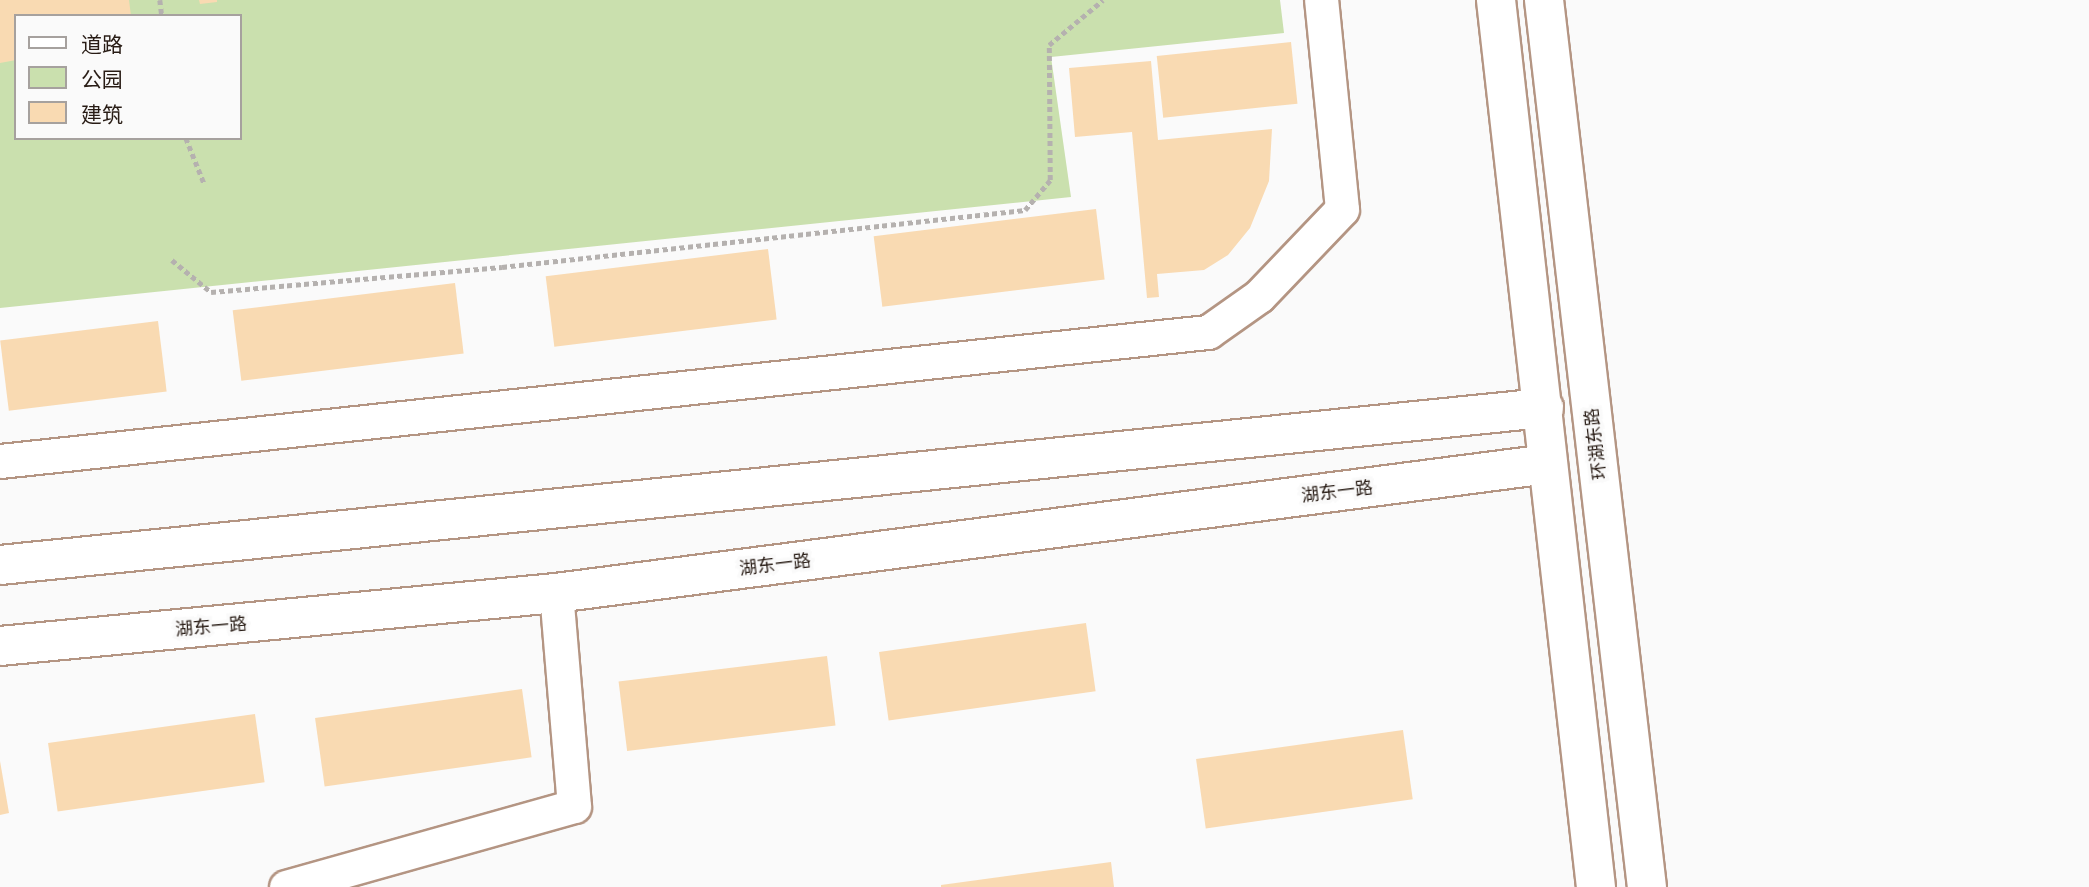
<!DOCTYPE html>
<html>
<head>
<meta charset="utf-8">
<style>
	body { margin:0 }
	#map { position:relative; width:2089px; height:887px; overflow:hidden; background:#fafafa; font-family:"Open Sans","Noto Sans SC",sans-serif }
	div>[style] { position:absolute }
	[style*='--x'] { left:calc(var(--x)*1px); top:calc(var(--y)*1px); width:calc(var(--w)*1px); rotate:calc(var(--a)*1deg) }
	.green>* { inset:0; background:#cae0ae }
	.building>* { inset:0; background:#f9dab2; transform-origin:0 0 }
	.path>* { height:4.5px; margin-top:-2.25px; transform-origin:0; background:repeating-linear-gradient(90deg,#b5b1af 0 5px,transparent 0 8.5px) }
	.roads { filter:drop-shadow(2px 0 #b49583) drop-shadow(-2px 0 #b49583) drop-shadow(0 2px #b49583) drop-shadow(0 -2px #b49583) }
	.street>* { height:33px; margin:-16.5px; padding:0 16.5px; transform-origin:16.5px; border-radius:16.5px; background:#fff }
	.secondary>* { height:38px; margin:-19px; padding:0 19px; transform-origin:19px; border-radius:19px; background:#fff }
	span { translate:-50% -50%; white-space:nowrap; text-align:center; line-height:1.15; -webkit-text-stroke:7px #fafafa; paint-order:stroke }
	.street-label { font-size:18px; color:#281c15 }
	.legend { position:absolute; left:14px; top:14px; width:228px; height:126px; box-sizing:border-box; background:#fafafa; border:2px solid #a6a19e; margin:0; padding:9px 12px; list-style:none; font-size:21px; color:#281c15 }
	.legend li { display:flex; align-items:center; gap:14px; height:35px }
	.legend b { width:35px; border:2px solid #a6a19e }
</style>
</head>
<body>
<div id="map">
	<div class="green">
		<i style="clip-path:polygon(evenodd,0 0,1280px 0,1284px 33px,1051px 57px,1071px 197px,0 308px,0 0,16px 16px,240px 16px,240px 138px,16px 138px,16px 16px)"></i>
	</div>
	<div class="building">
		<i style="clip-path:polygon(0 0,129px 0,131px 16px,16px 16px,16px 60px,0 63px)"></i>
		<i style="clip-path:polygon(199px 0,217px 0,217px 2px,200px 4px)"></i>
		<i style="left:1291px;top:42px;width:62px;height:135px;rotate:84deg"></i>
		<i style="clip-path:polygon(1151px 61px,1158px 140px,1272px 129px,1269px 181px,1250px 228px,1228px 255px,1204px 270px,1157px 274px,1159px 297px,1147px 298px,1132px 132px,1075px 137px,1069px 68px)"></i>
		<i style="left:1096px;top:209px;width:71px;height:224px;rotate:83deg"></i>
		<i style="left:768px;top:249px;width:71px;height:224px;rotate:83deg"></i>
		<i style="left:455px;top:283px;width:71px;height:224px;rotate:83deg"></i>
		<i style="left:158px;top:321px;width:71px;height:159px;rotate:83deg"></i>
		<i style="left:1086px;top:623px;width:69px;height:209px;rotate:82deg"></i>
		<i style="left:827px;top:656px;width:70px;height:210px;rotate:83deg"></i>
		<i style="left:522px;top:689px;width:69px;height:209px;rotate:82deg"></i>
		<i style="left:255px;top:714px;width:69px;height:209px;rotate:82deg"></i>
		<i style="left:1403px;top:730px;width:70px;height:209px;rotate:82deg"></i>
		<i style="clip-path:polygon(0 761px,9px 813px,0 815px)"></i>
		<i style="clip-path:polygon(1111px 862px,1114px 887px,941px 887px,941px 885px)"></i>
	</div>
	<div class="path">
		<i style="--x:160;--y:0;--w:16;--a:83"></i>
		<i style="--x:186;--y:138;--w:48;--a:68.2"></i>
		<i style="--x:172;--y:260;--w:50;--a:39.4"></i>
		<i style="--x:211;--y:292;--w:292;--a:-4.9"></i>
		<i style="--x:502;--y:267;--w:526;--a:-6.22"></i>
		<i style="--x:1025;--y:210;--w:39;--a:-50"></i>
		<i style="--x:1050;--y:180;--w:135;--a:-90.4"></i>
		<i style="--x:1049;--y:45;--w:70;--a:-39.8"></i>
	</div>
	<div class="roads">
		<div class="street">
			<i style="--x:0;--y:461;--w:1215;--a:-6.1"></i>
			<i style="--x:1208;--y:332;--w:62;--a:-35.2"></i>
			<i style="--x:1259;--y:296;--w:120;--a:-46.3"></i>
			<i style="--x:1342;--y:209;--w:210;--a:-95.7"></i>
			<i style="--x:286;--y:887;--w:299;--a:-15.7"></i>
			<i style="--x:574;--y:806;--w:214;--a:-94.8"></i>
		</div>
		<div class="secondary">
			<i style="--x:1496;--y:0;--w:893;--a:83.57"></i>
			<i style="--x:1544;--y:0;--w:893;--a:83.38"></i>
			<i style="--x:0;--y:565;--w:1552;--a:-5.81"></i>
			<i style="--x:0;--y:646;--w:559;--a:-5.45"></i>
			<i style="--x:556;--y:593;--w:1000;--a:-7.41"></i>
		</div>
	</div>
	<div class="street-label">
		<span style="left:1595px;top:444px;rotate:-97deg">环湖东路</span>
		<span style="left:1337px;top:491px;rotate:-7deg">湖东一路</span>
		<span style="left:775px;top:564px;rotate:-7deg">湖东一路</span>
		<span style="left:211px;top:626px;rotate:-5deg">湖东一路</span>
	</div>
	<ul class="legend">
	<li><b style="height:9px;background:#fff"></b>道路</li>
	<li><b style="height:19px;background:#cae0ae"></b>公园</li>
	<li><b style="height:19px;background:#f9dab2"></b>建筑</li>
	</ul>
</div>
</body>
</html>
